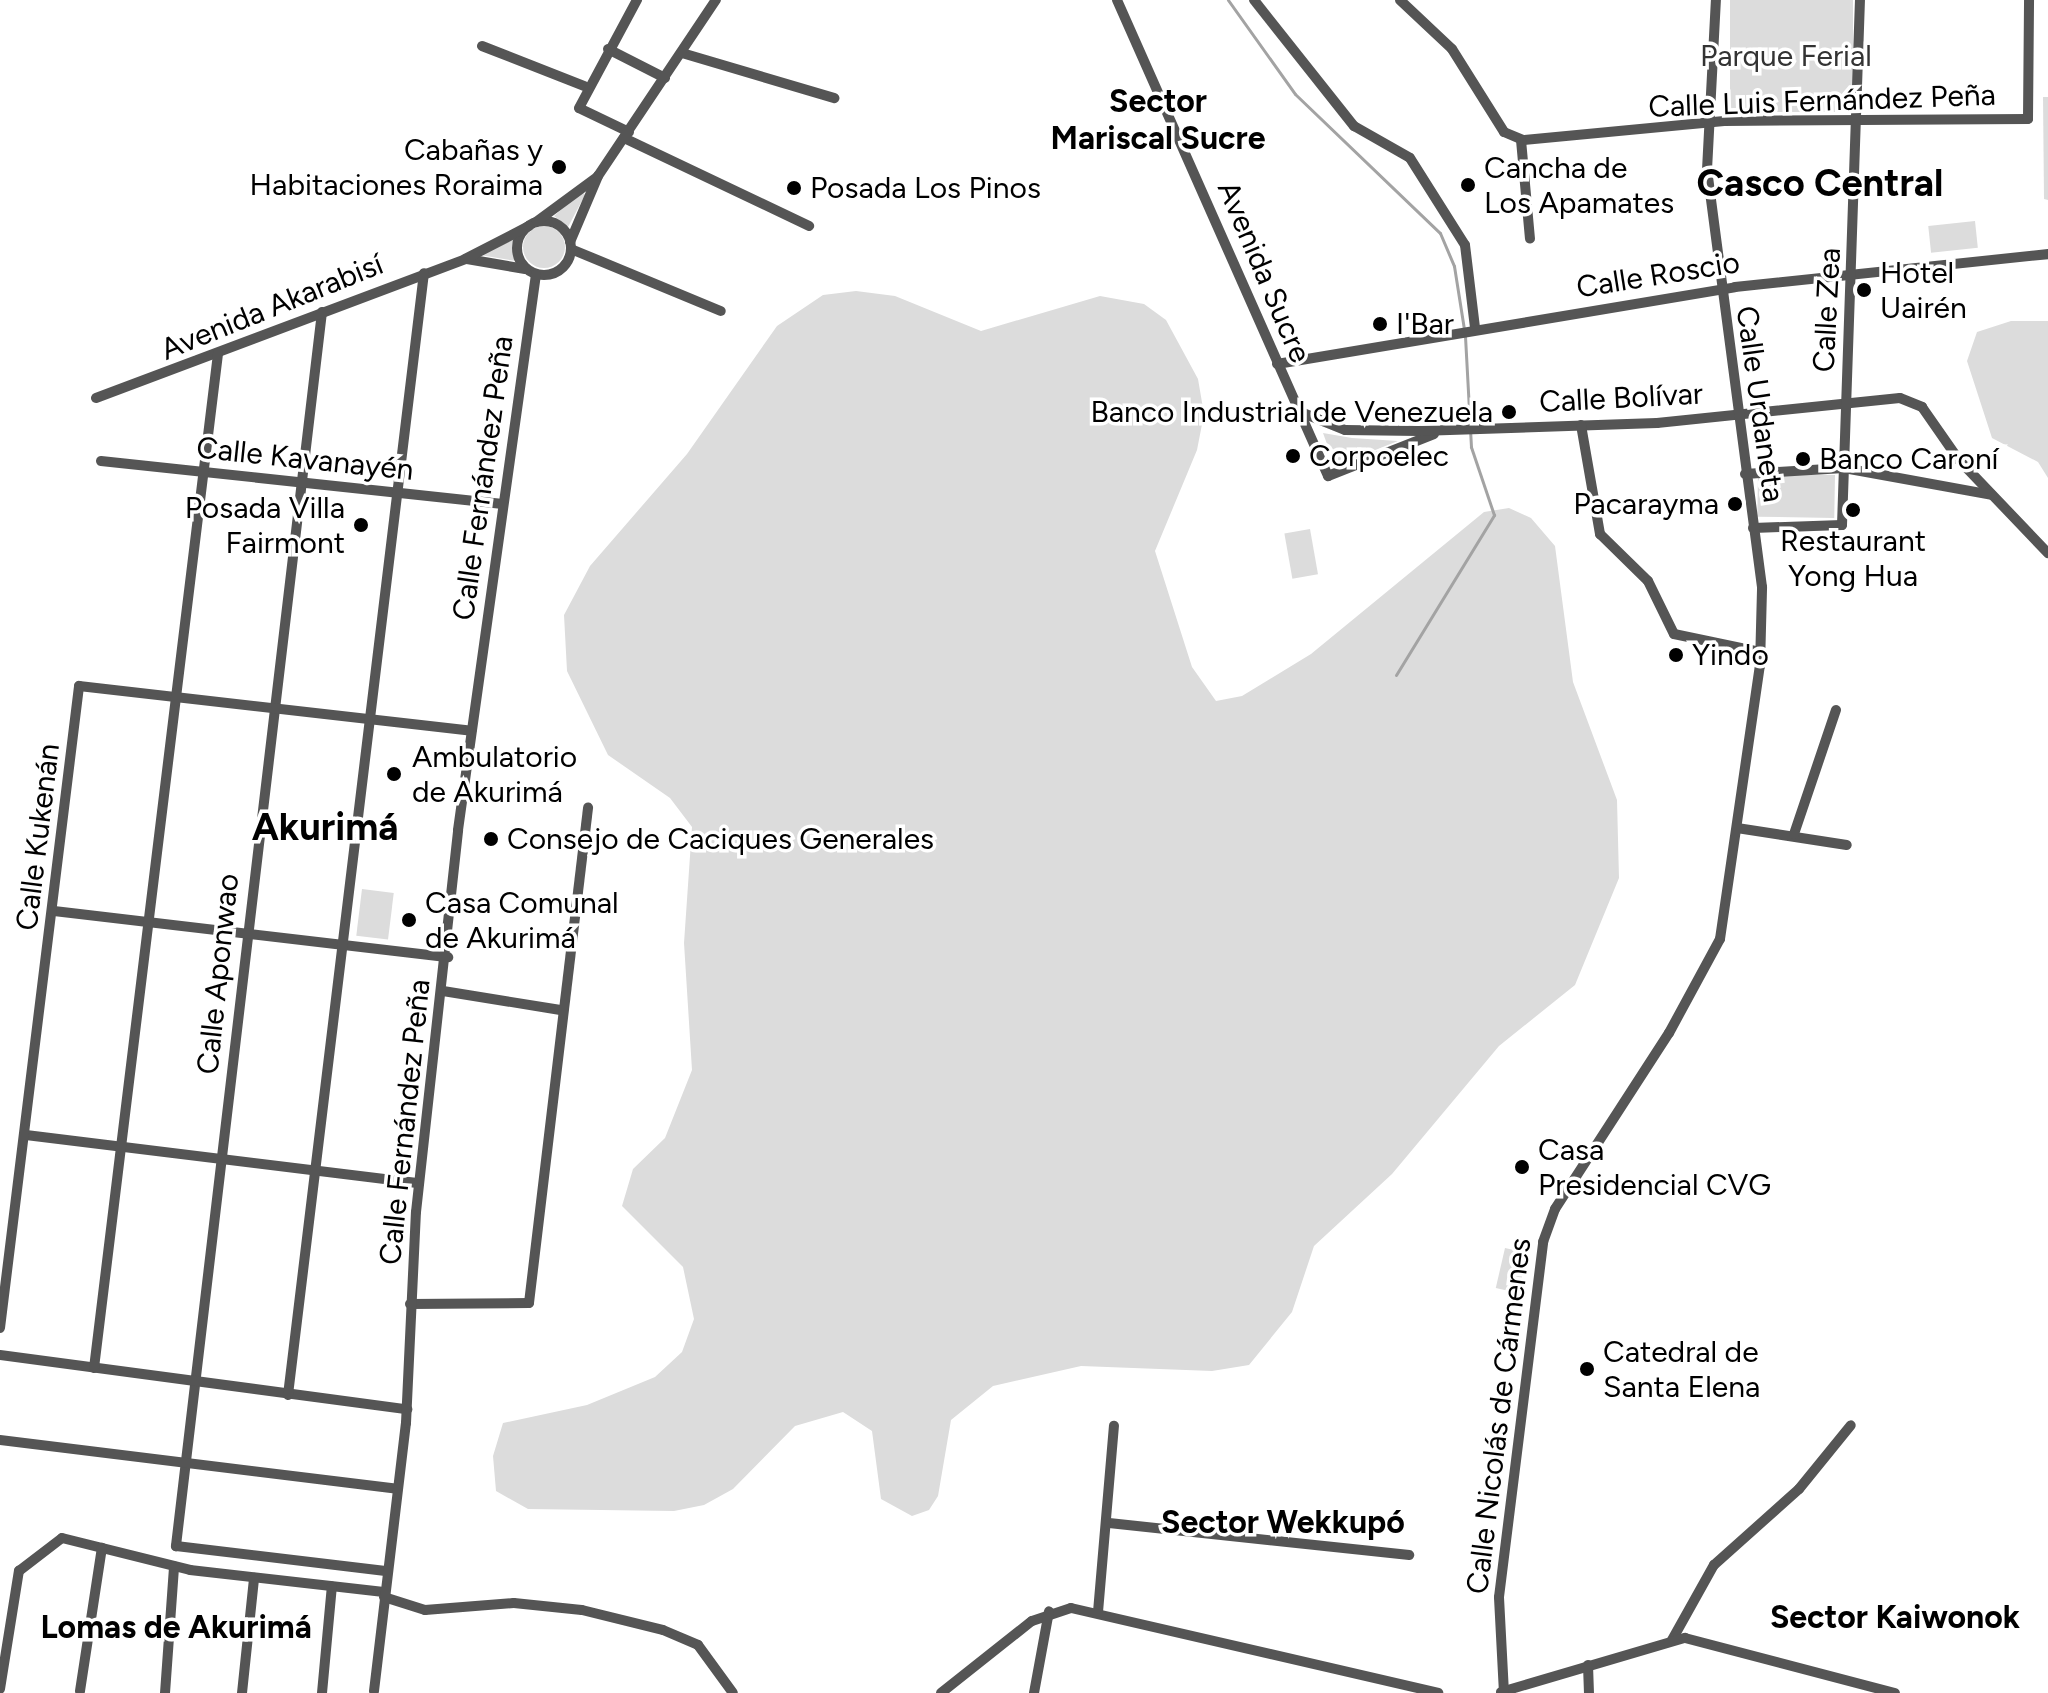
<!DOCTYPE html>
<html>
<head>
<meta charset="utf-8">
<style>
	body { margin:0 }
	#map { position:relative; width:2048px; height:1693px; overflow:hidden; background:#fff; font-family:Figtree,sans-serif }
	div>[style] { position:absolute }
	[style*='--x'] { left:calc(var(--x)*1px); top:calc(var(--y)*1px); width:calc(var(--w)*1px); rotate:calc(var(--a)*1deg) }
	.green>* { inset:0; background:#dcdcdc; transform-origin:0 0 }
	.round { border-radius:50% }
	.stream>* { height:3px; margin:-1.5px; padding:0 1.5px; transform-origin:1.5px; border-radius:1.5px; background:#a3a3a3 }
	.minor>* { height:10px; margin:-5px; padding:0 5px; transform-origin:5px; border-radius:5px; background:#555 }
	.minor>.ring { margin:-5px; padding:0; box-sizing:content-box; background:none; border:10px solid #555; border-radius:50% }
	.dots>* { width:22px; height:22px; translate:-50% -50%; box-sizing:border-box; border:4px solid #fff; border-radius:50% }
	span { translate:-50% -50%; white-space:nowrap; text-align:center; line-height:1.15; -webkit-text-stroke:7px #fff; paint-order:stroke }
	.park-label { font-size:30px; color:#333 }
	.street-label { font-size:30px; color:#000 }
	.poi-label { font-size:30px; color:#000 }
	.right { translate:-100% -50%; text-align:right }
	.left { translate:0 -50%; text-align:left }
	.neighbourhood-label { font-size:32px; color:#000; font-weight:700 }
	.district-label { font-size:38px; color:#000; font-weight:700 }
</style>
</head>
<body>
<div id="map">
	<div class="green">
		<i style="left:1730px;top:0;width:123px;height:112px"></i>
		<i style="clip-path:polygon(2043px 97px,2048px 97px,2048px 200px,2044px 199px)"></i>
		<i style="clip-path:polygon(582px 191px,585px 195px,568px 227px,554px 216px)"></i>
		<i style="left:1975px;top:221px;width:27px;height:47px;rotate:84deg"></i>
		<i class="round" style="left:523px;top:226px;width:42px;height:42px"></i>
		<i style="clip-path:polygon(517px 238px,516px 261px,480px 255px)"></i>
		<i style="clip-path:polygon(856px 291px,895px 296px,981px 331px,1100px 296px,1144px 304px,1166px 320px,1198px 379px,1204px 414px,1197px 450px,1155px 551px,1192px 667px,1216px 701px,1242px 696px,1311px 654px,1484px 512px,1509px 508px,1531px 518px,1555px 546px,1573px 682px,1617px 800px,1619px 878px,1575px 985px,1499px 1046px,1392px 1174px,1314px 1246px,1292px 1312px,1249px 1365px,1212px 1371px,1081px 1366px,993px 1386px,951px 1420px,938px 1496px,929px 1510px,912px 1516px,881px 1499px,872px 1431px,843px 1412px,795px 1426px,733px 1489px,704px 1505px,674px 1511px,528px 1509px,496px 1491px,493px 1456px,503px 1423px,587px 1405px,655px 1377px,682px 1352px,694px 1319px,683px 1267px,622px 1206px,633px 1169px,665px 1138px,692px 1070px,684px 943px,692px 827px,670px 798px,608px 755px,567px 671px,564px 615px,590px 566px,687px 454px,777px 326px,823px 295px)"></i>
		<i style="clip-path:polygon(2011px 321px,2048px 321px,2048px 478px,2038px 462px,1992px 438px,1967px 361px,1977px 332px)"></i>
		<i style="clip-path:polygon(1323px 433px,1352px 438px,1398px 441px,1335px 466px)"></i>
		<i style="left:1835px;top:475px;width:43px;height:77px;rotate:91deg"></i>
		<i style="left:1310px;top:529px;width:46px;height:26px;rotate:80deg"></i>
		<i style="left:362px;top:889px;width:32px;height:47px;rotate:7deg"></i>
		<i style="left:1505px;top:1248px;width:23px;height:41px;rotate:13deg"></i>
	</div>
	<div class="stream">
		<i style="--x:1228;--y:0;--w:115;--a:54.5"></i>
		<i style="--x:1295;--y:94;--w:201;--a:43.8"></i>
		<i style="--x:1440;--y:233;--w:36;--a:67"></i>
		<i style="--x:1454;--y:266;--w:64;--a:81"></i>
		<i style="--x:1396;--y:675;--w:188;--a:-58.5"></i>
		<i style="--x:1494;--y:515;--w:72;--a:-108.7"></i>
		<i style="--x:1471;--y:447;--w:111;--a:-93.1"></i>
	</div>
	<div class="minor">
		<i style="--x:1117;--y:0;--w:521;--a:66.09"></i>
		<i style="--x:1328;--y:476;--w:114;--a:-21.6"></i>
		<i style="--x:1254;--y:0;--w:161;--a:51.6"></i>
		<i style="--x:1354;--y:126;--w:64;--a:29.7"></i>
		<i style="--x:1410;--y:158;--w:103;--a:57.7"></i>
		<i style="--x:1465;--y:245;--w:84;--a:83.1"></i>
		<i style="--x:1400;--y:0;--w:71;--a:43.3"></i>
		<i style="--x:1452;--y:49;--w:98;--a:57.9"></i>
		<i style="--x:1504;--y:132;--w:21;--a:23"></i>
		<i style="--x:1523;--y:140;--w:202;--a:-5.4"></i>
		<i style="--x:1724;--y:121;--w:304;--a:-0.4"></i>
		<i style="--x:2028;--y:119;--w:119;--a:-89.5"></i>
		<i style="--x:482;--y:46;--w:110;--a:21.4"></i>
		<i style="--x:608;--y:49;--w:64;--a:27"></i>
		<i style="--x:682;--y:53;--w:159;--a:16.5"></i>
		<i style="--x:629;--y:132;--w:55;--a:-154.4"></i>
		<i style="--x:579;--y:108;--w:123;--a:-61.8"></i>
		<i style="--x:624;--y:138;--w:205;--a:25.4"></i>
		<i style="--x:1521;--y:140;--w:99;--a:84.8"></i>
		<i class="ring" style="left:517px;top:221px;width:44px;height:44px"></i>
		<i style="--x:536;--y:222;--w:76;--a:-36.4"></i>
		<i style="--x:570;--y:242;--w:72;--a:-67"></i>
		<i style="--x:598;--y:176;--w:212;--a:-56.2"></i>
		<i style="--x:571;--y:249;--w:162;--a:22.5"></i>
		<i style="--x:467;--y:259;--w:59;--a:9.8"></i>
		<i style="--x:322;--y:312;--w:1243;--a:96.75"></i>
		<i style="--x:176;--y:1546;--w:211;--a:6.8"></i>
		<i style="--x:1277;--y:364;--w:464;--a:-9.5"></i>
		<i style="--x:1735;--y:287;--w:315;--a:-6"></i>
		<i style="--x:96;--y:398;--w:394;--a:-20.6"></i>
		<i style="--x:465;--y:259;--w:72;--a:-27.3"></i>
		<i style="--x:1298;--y:411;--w:51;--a:22"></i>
		<i style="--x:1345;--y:430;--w:74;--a:0.8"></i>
		<i style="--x:1419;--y:431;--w:238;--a:-1.9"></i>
		<i style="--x:1657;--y:423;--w:244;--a:-5.9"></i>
		<i style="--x:1900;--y:398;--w:24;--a:22"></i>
		<i style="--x:1922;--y:407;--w:65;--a:55.1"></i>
		<i style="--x:1959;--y:460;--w:129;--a:46.3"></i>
		<i style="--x:1581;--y:425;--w:111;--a:80.1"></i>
		<i style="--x:1600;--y:534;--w:67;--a:44.4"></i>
		<i style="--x:1648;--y:581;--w:59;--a:63.9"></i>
		<i style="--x:1674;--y:634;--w:89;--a:11.7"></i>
		<i style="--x:101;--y:461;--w:404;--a:6.1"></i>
		<i style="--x:1745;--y:474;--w:99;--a:-3.5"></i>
		<i style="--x:1844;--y:468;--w:150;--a:10.3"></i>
		<i style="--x:1753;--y:528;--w:89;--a:-1.9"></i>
		<i style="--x:1842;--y:525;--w:525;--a:-88.04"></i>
		<i style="--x:1737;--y:828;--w:111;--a:8.8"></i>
		<i style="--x:1794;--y:834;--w:131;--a:-71.3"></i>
		<i style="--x:54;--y:911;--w:397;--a:6.7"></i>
		<i style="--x:443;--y:991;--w:119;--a:9.2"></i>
		<i style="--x:26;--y:1135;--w:396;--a:7"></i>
		<i style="--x:410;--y:1304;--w:119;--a:-0.5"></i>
		<i style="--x:529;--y:1303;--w:499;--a:-83.2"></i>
		<i style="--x:0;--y:1328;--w:647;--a:-82.98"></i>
		<i style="--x:79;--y:686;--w:395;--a:6.5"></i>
		<i style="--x:0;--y:1355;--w:411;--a:7.6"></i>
		<i style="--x:94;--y:1368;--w:1022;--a:-83.03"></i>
		<i style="--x:288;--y:1395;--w:1130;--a:-83.09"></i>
		<i style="--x:0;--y:1440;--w:400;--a:7"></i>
		<i style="--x:1109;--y:1523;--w:302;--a:6.1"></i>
		<i style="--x:384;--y:1597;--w:43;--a:17.6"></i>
		<i style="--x:425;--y:1610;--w:89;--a:-4.5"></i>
		<i style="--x:514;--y:1603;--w:68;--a:5.9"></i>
		<i style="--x:582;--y:1610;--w:83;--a:13.9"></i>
		<i style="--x:663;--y:1630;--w:38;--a:23"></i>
		<i style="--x:698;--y:1645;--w:59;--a:53.9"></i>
		<i style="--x:1098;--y:1612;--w:187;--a:-85.1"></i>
		<i style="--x:1672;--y:1640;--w:86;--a:-60.8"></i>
		<i style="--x:1714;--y:1565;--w:114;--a:-41.8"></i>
		<i style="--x:1799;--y:1489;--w:82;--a:-50.9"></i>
		<i style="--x:1588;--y:1665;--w:28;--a:88"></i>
		<i style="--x:0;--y:1689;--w:120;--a:-80.9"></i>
		<i style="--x:19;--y:1571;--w:54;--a:-37.5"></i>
		<i style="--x:62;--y:1538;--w:132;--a:14"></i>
		<i style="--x:190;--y:1570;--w:195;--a:6.5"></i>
		<i style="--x:80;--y:1691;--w:145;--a:-81.3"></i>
		<i style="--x:374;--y:1691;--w:270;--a:-83.2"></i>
		<i style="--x:406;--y:1423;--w:211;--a:-87.3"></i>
		<i style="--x:416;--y:1212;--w:384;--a:-83.7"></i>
		<i style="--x:458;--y:830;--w:561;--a:-82.01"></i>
		<i style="--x:1501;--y:1692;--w:192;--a:-16.4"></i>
		<i style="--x:1685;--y:1638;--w:217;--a:14.7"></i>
		<i style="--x:165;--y:1693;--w:127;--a:-85.9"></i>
		<i style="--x:242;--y:1693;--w:116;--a:-84"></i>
		<i style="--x:322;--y:1693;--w:107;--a:-84.7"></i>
		<i style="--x:941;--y:1693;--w:116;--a:-38.4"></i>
		<i style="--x:1032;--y:1621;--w:41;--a:-18.4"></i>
		<i style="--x:1071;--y:1608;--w:377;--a:13"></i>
		<i style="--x:1034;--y:1693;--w:83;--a:-79.6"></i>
		<i style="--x:1504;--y:1693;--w:96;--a:-93"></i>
		<i style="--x:1499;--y:1597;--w:358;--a:-82.9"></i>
		<i style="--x:1543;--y:1242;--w:35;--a:-70"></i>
		<i style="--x:1555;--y:1209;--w:210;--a:-57.1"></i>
		<i style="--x:1669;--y:1033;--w:107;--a:-61.5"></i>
		<i style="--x:1720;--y:939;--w:276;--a:-81.7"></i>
		<i style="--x:1760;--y:666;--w:79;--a:-88.5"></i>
		<i style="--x:1762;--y:587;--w:421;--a:-97.5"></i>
		<i style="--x:1707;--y:170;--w:170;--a:-87"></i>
	</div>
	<div class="dots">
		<i style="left:559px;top:167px;background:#000"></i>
		<i style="left:1468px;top:185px;background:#000"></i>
		<i style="left:794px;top:188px;background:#000"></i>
		<i style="left:1864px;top:290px;background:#000"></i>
		<i style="left:1380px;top:324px;background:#000"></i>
		<i style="left:1509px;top:412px;background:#000"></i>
		<i style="left:1293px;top:456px;background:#000"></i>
		<i style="left:1803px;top:459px;background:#000"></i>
		<i style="left:1735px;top:504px;background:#000"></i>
		<i style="left:1853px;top:510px;background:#000"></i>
		<i style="left:361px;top:525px;background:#000"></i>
		<i style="left:1676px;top:655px;background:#000"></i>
		<i style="left:394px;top:774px;background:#000"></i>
		<i style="left:491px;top:839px;background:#000"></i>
		<i style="left:409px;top:920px;background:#000"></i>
		<i style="left:1522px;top:1167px;background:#000"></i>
		<i style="left:1587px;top:1369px;background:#000"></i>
	</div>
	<div class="park-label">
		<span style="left:1786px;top:56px">Parque Ferial</span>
	</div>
	<div class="street-label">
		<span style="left:1822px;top:101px;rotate:-2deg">Calle Luis Fernández Peña</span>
		<span style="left:1264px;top:272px;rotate:67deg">Avenida Sucre</span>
		<span style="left:1658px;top:275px;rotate:-9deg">Calle Roscio</span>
		<span style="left:272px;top:307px;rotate:-22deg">Avenida Akarabisí</span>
		<span style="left:1827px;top:310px;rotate:-87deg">Calle Zea</span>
		<span style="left:1621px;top:398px;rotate:-3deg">Calle Bolívar</span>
		<span style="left:1760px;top:404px;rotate:82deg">Calle Urdaneta</span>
		<span style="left:305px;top:459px;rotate:6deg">Calle Kavanayén</span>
		<span style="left:483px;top:478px;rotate:-82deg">Calle Fernández Peña</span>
		<span style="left:38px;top:837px;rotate:-83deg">Calle Kukenán</span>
		<span style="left:218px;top:974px;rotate:-84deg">Calle Aponwao</span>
		<span style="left:405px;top:1122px;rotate:-84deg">Calle Fernández Peña</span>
		<span style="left:1499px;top:1416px;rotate:-83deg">Calle Nicolás de Cármenes</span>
	</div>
	<div class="poi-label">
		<span class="right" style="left:543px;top:167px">Cabañas y<br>Habitaciones Roraima</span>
		<span class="left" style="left:1484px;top:185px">Cancha de<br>Los Apamates</span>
		<span class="left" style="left:810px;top:188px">Posada Los Pinos</span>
		<span class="left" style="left:1880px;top:290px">Hotel<br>Uairén</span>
		<span class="left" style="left:1396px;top:324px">I'Bar</span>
		<span class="right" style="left:1493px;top:412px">Banco Industrial de Venezuela</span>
		<span class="left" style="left:1309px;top:456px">Corpoelec</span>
		<span class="left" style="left:1819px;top:459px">Banco Caroní</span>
		<span class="right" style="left:1719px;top:504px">Pacarayma</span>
		<span class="right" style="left:345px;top:525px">Posada Villa<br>Fairmont</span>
		<span style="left:1853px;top:558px">Restaurant<br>Yong Hua</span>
		<span class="left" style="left:1692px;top:655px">Yindo</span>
		<span class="left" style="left:412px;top:774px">Ambulatorio<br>de Akurimá</span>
		<span class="left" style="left:507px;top:839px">Consejo de Caciques Generales</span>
		<span class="left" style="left:425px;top:920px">Casa Comunal<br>de Akurimá</span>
		<span class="left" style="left:1538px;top:1167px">Casa<br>Presidencial CVG</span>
		<span class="left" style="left:1603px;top:1369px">Catedral de<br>Santa Elena</span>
	</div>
	<div class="neighbourhood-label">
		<span style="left:1158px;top:120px">Sector<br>Mariscal Sucre</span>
		<span style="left:1283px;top:1522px">Sector Wekkupó</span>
		<span style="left:1895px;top:1617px">Sector Kaiwonok</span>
		<span style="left:176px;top:1627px">Lomas de Akurimá</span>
	</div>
	<div class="district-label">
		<span style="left:1820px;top:184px">Casco Central</span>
		<span style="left:325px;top:828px">Akurimá</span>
	</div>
</div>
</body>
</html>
